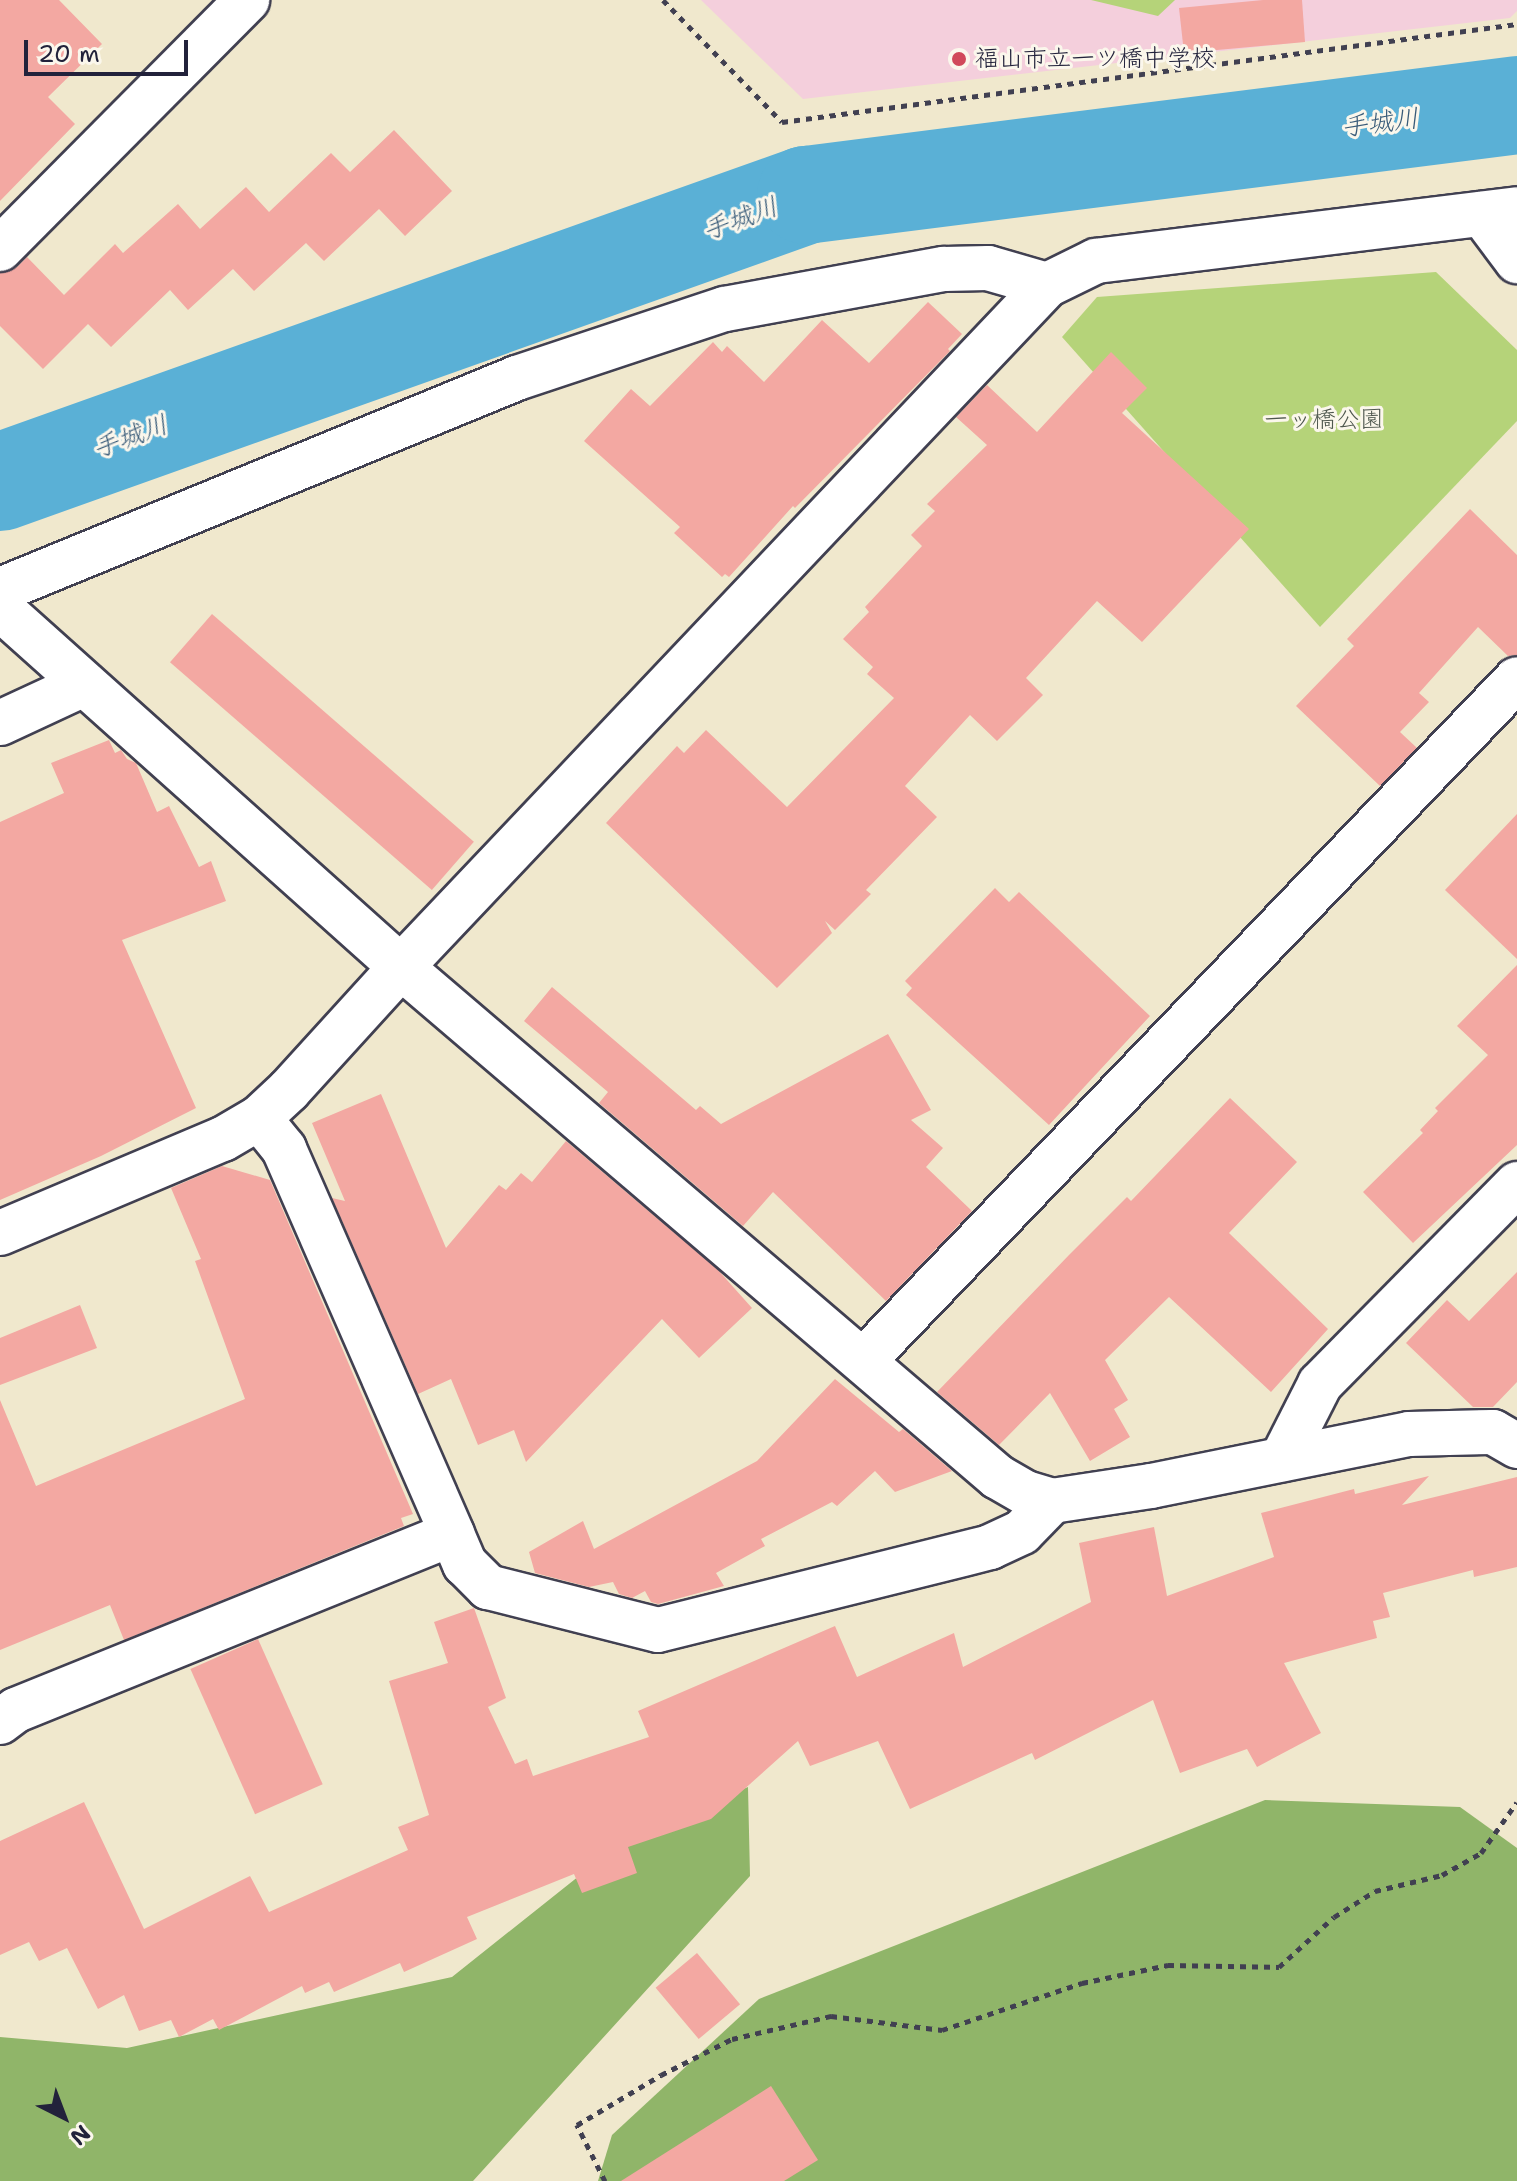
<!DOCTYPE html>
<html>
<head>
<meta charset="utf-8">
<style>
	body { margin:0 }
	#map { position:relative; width:1517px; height:2181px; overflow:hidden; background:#f0e8cd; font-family:"Shantell Sans","Klee One",sans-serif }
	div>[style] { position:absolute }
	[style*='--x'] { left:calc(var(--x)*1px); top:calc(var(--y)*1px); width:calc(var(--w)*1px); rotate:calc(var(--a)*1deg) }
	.built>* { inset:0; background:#f4cfdc }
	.green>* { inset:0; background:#b5d379 }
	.forest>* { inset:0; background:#90b569 }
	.river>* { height:98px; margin:-49px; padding:0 49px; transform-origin:49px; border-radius:49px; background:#5ab0d6 }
	.building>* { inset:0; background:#f3a8a2; transform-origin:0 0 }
	.path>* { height:5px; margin-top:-2.5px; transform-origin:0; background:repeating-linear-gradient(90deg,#414051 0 6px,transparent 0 12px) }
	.roads { filter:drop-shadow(2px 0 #414051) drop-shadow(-2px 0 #414051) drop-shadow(0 2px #414051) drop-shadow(0 -2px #414051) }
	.minor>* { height:44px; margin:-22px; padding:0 22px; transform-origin:22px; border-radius:22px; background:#fff }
	.tertiary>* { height:44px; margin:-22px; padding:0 22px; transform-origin:22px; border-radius:22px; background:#fff }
	.dots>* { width:22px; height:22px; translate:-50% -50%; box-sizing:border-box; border:4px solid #fbf7ec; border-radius:50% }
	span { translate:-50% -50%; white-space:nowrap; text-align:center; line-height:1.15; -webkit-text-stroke:6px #fbf7ec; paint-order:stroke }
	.poi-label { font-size:24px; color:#22223b }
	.left { translate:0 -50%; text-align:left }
	.park-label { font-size:24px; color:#4e574e }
	.water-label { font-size:26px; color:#385b79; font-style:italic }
	.north { position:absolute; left:24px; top:2077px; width:80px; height:80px; -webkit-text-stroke:6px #fbf7ec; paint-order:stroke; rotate:138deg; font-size:22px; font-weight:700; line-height:32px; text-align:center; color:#22223b }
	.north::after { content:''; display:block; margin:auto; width:28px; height:36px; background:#22223b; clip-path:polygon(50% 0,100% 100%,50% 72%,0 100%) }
	.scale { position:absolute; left:24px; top:40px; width:164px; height:36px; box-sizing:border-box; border:4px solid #22223b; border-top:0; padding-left:10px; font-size:24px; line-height:28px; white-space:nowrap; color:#22223b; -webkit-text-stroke:6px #fbf7ec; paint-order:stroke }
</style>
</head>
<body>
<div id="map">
	<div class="built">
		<i style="clip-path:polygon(701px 0,1517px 0,1517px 11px,1510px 18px,803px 99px)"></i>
	</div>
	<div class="green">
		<i style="clip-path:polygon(1091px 0,1175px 0,1158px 16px)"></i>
		<i style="clip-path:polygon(1436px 272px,1517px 350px,1517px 421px,1320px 627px,1062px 337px,1097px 297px)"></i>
	</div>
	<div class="forest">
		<i style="clip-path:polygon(748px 1787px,750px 1876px,473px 2181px,0 2181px,0 2037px,127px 2048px,452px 1977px,623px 1841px)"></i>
		<i style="clip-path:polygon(1265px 1800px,1460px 1807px,1517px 1848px,1517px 2181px,598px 2181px,612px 2135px,759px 1999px)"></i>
	</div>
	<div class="river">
		<i style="--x:0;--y:482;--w:856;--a:-19.6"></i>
		<i style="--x:806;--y:195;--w:717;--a:-7.21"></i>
	</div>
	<div class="building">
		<i style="clip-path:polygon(0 0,59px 0,102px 44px,48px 97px,75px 124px,0 201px)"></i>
		<i style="clip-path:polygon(1263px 0,1302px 0,1305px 42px,1184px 53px,1179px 8px)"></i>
		<i style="clip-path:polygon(394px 130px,452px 191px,405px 236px,379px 209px,324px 261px,306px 243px,254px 291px,233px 269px,188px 310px,170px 290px,111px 347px,88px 324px,43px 369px,0 326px,0 273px,17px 267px,27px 257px,64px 295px,115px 244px,123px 253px,178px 204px,200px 229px,246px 187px,269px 212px,331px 153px,350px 172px)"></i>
		<i style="clip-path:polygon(928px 302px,962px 334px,948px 349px,950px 351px,795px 508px,793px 506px,729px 577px,725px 574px,722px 577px,674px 533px,680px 527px,584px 441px,631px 389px,650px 406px,713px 342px,722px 352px,727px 346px,764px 382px,822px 320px,869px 363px)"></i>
		<i style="clip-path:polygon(1111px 352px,1147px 388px,1122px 413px,1249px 529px,1142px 642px,1097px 601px,1026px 678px,1043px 695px,997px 741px,970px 715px,905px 786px,937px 817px,866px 890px,871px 894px,835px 930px,825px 921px,832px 933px,777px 988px,606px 823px,677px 746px,684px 753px,706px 730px,787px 807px,894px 698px,867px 674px,873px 667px,843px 639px,869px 612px,865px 607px,922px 546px,911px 535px,935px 511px,927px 504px,987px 445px,956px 417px,987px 385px,1037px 432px)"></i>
		<i style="clip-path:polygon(1470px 509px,1517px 555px,1517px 655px,1508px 656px,1478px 627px,1419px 693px,1429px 702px,1400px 732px,1417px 748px,1380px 786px,1296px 706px,1354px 646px,1347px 639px)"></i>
		<i style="left:212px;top:614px;width:347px;height:64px;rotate:41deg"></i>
		<i style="clip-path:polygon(109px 740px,115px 753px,121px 750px,127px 759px,136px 763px,157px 812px,169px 806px,199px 867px,211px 861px,226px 901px,122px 940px,196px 1108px,101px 1156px,0 1200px,0 822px,64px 793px,51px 763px)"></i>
		<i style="clip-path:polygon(1517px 814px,1517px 959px,1445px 890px)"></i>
		<i style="clip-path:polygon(995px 888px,1009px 902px,1019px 892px,1150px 1016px,1049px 1125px,906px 995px,912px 988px,905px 981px)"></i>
		<i style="clip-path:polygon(1517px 965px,1517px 1145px,1413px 1243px,1363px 1192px,1423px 1133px,1420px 1130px,1438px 1111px,1435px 1108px,1488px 1055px,1457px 1026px)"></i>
		<i style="clip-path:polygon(552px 987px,696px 1110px,700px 1106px,721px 1124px,888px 1034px,931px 1110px,911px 1120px,943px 1148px,926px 1167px,972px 1211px,886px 1301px,773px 1192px,743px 1226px,599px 1103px,608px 1092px,524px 1021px)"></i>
		<i style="clip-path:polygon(381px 1094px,446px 1248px,499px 1185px,506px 1190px,521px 1173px,532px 1182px,566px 1141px,718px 1270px,752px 1308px,699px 1358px,662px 1319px,526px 1462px,514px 1430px,478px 1445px,451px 1379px,418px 1394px,332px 1198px,345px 1201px,312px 1123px)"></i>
		<i style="clip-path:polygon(1230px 1098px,1297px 1162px,1229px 1233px,1328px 1329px,1271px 1392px,1169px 1297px,1105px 1360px,1128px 1400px,1114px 1409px,1130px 1437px,1090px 1461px,1050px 1393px,999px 1445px,937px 1392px,1069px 1255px,1127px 1197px,1131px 1201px)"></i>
		<i style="clip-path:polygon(222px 1166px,270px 1180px,413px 1514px,401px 1518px,404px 1526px,124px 1640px,110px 1605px,0 1650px,0 1400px,36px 1486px,245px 1399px,195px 1261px,201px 1259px,171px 1188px)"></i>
		<i style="clip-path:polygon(1517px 1272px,1517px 1382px,1493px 1407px,1473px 1407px,1406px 1343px,1447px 1300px,1469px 1321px)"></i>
		<i style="clip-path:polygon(80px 1305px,97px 1348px,0 1385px,0 1338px)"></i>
		<i style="clip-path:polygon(835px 1379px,899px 1432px,903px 1429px,952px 1471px,895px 1492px,875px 1471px,837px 1506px,832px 1502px,761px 1539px,765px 1546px,716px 1573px,724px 1586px,658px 1604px,651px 1602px,645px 1591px,632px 1598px,619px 1594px,613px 1582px,589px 1587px,535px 1573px,529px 1552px,583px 1521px,594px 1549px,757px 1461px)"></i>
		<i style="clip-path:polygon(1429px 1476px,1402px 1505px,1517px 1477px,1517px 1567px,1474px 1577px,1473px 1570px,1383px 1593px,1390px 1617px,1373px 1621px,1377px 1638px,1284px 1663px,1321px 1733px,1257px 1767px,1247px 1749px,1180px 1773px,1153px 1700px,1035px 1760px,1032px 1753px,910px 1809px,878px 1741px,810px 1766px,798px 1741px,711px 1819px,628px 1847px,637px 1873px,582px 1893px,574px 1874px,467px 1917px,477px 1939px,404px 1972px,400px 1963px,334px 1992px,329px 1982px,305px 1993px,302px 1986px,219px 2030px,213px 2019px,179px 2037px,171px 2020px,139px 2031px,124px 1995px,98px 2009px,67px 1948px,39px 1961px,29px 1942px,0 1955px,0 1841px,84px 1802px,144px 1929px,250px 1876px,269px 1912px,408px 1850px,398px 1827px,429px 1815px,389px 1681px,448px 1663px,434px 1622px,474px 1608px,506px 1698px,488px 1707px,515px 1764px,527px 1759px,533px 1776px,649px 1737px,638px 1711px,835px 1626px,857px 1677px,954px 1633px,963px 1667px,1091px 1602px,1079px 1543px,1154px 1527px,1167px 1596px,1274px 1557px,1261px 1513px,1354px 1489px,1355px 1494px)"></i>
		<i style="left:258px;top:1639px;width:159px;height:74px;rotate:66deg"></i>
		<i style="left:697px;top:1953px;width:67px;height:54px;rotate:50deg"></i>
		<i style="clip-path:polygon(771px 2086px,818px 2160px,784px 2181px,621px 2181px)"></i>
	</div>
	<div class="path">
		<i style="--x:663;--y:0;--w:170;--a:45.7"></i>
		<i style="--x:782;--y:122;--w:742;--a:-7.59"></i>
		<i style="--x:605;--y:2181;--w:63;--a:-116.6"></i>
		<i style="--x:577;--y:2125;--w:98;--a:-30.8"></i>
		<i style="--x:661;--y:2075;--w:80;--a:-26.9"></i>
		<i style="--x:732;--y:2039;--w:102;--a:-13.1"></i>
		<i style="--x:831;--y:2016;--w:112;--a:7.2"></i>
		<i style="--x:942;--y:2030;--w:148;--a:-18.6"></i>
		<i style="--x:1082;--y:1983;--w:88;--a:-11.8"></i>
		<i style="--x:1168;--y:1965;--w:111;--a:1"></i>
		<i style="--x:1279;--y:1967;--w:74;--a:-42.3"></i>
		<i style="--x:1334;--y:1917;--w:49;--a:-32.4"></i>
		<i style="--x:1375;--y:1891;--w:69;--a:-13.4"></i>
		<i style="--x:1442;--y:1875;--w:45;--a:-29.4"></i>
		<i style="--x:1481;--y:1853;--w:62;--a:-54.8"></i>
	</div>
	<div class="roads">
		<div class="minor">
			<i style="--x:1482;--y:214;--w:59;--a:53.3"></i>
			<i style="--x:0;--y:249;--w:351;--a:-45.2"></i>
			<i style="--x:0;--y:590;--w:559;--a:-22.3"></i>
			<i style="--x:517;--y:378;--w:219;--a:-18.4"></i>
			<i style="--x:725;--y:309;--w:223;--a:-10.4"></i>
			<i style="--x:944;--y:269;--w:44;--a:-1.3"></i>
			<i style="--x:988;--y:268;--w:61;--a:16.1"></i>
			<i style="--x:0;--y:608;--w:538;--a:41.84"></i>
			<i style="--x:401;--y:967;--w:785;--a:40.51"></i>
			<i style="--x:998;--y:1477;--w:32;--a:30"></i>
			<i style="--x:1026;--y:1493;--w:27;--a:17"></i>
			<i style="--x:1052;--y:1501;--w:100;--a:-8.6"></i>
			<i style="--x:1151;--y:1486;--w:263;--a:-11.4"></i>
			<i style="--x:1409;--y:1434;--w:84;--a:-1.4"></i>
			<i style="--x:1493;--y:1432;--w:28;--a:30"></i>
			<i style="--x:0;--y:723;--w:93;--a:-24.9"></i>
			<i style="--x:401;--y:967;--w:939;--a:-46.55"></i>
			<i style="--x:1047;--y:285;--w:55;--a:-26.1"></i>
			<i style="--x:1096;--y:261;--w:424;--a:-7"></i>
			<i style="--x:259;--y:1118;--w:40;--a:51"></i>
			<i style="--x:284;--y:1149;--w:420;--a:66.4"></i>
			<i style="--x:864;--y:1360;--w:943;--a:-46.2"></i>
			<i style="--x:1282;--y:1459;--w:84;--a:-63.1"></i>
			<i style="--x:1320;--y:1384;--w:281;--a:-45.4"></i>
			<i style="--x:0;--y:1722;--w:20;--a:-37"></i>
			<i style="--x:16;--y:1710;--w:470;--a:-22"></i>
			<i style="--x:452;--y:1534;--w:33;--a:67"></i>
			<i style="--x:465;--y:1564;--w:33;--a:45"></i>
			<i style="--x:488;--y:1587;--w:175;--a:14.2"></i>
			<i style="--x:658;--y:1630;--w:342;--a:-14"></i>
			<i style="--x:990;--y:1547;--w:35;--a:-25"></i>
			<i style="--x:1022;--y:1532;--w:43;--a:-45.9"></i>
		</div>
		<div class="tertiary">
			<i style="--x:0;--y:1233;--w:242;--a:-22.9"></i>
			<i style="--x:223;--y:1139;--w:42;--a:-30.3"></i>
			<i style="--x:259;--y:1118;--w:41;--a:-43"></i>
			<i style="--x:289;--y:1090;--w:166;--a:-47.7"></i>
		</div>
	</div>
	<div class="dots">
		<i style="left:959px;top:59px;background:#d1495b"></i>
	</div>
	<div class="poi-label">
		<span class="left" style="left:975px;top:59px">福山市立一ツ橋中学校</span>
	</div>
	<div class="park-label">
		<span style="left:1324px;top:420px">一ッ橋公園</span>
	</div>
	<div class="water-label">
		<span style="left:1380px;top:122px;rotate:-7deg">手城川</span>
		<span style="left:740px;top:218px;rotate:-20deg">手城川</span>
		<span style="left:130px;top:436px;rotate:-20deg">手城川</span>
	</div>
	<div class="north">N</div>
	<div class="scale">20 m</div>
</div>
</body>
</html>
